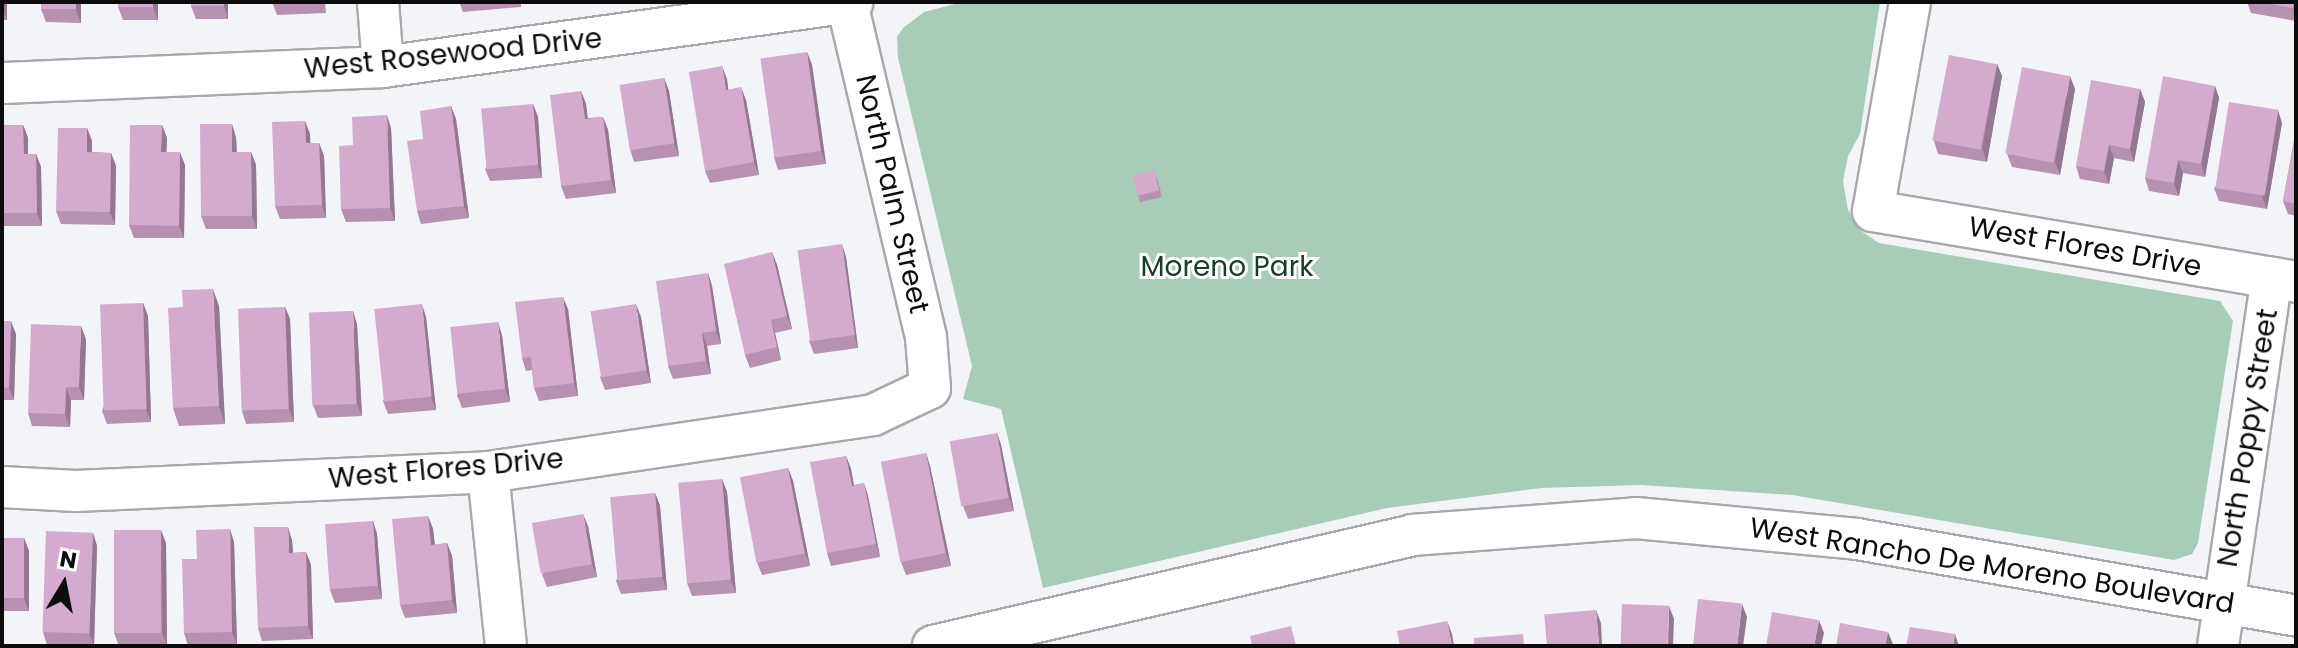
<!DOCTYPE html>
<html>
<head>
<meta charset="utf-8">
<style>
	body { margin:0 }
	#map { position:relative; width:2298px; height:648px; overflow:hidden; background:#f3f4f7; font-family:Poppins,sans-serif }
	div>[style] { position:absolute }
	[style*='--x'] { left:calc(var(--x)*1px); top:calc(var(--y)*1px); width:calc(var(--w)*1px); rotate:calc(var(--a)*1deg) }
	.green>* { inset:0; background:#a7cdb8 }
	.roads { filter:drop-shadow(2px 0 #a9a9ac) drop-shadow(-2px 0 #a9a9ac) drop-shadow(0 2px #a9a9ac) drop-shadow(0 -2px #a9a9ac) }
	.minor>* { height:40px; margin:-20px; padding:0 20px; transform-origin:20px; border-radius:20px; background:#fff }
	.wall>* { inset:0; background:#b692b0; transform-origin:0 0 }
	.shaded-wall>* { inset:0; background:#947790 }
	.building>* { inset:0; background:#d4aacd; transform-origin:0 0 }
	span { translate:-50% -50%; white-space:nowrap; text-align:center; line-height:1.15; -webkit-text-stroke:6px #fff; paint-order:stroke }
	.street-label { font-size:28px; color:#0c0c0d }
	.park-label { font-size:28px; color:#143e2a }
	.frame { position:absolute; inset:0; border:4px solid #0c0c0d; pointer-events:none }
	.north { position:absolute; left:24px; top:544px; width:80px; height:80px; -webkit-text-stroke:6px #fff; paint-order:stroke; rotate:10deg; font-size:22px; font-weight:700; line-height:32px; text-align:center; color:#0c0c0d }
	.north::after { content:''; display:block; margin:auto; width:28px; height:36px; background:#0c0c0d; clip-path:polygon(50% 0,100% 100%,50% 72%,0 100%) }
</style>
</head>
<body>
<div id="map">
	<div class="green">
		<i style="clip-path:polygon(963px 2px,1880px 2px,1860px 134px,1848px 156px,1843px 181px,1848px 210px,1861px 231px,1879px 243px,2220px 301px,2233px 321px,2198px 543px,2192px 554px,2174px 560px,1792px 495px,1641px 485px,1542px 488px,1387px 508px,1043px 588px,1001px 409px,963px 399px,972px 366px,898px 58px,897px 37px,903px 28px,924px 12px)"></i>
	</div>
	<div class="roads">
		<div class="minor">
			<i style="--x:378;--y:2;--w:65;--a:85.6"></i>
			<i style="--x:1910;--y:2;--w:212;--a:100"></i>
			<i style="--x:1873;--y:211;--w:429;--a:9.5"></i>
			<i style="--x:2;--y:83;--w:381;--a:-2.4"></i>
			<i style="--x:383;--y:67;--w:474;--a:-7.9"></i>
			<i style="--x:488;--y:472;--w:175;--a:84.1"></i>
			<i style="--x:2;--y:487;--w:74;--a:3.1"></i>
			<i style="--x:76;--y:491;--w:412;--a:-2.6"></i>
			<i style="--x:488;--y:472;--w:389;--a:-8.4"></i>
			<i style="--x:873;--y:415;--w:63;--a:-25.3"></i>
			<i style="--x:930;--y:388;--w:51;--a:-94.5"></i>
			<i style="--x:926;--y:337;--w:344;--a:-103.3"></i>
			<i style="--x:933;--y:646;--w:492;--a:-13"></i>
			<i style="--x:1412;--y:535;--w:225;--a:-4.3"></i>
			<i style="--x:1636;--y:518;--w:222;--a:5.4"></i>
			<i style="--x:1857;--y:539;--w:446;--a:9.9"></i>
			<i style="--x:2218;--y:646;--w:372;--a:-81.7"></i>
		</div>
	</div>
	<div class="wall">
		<i style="left:2px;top:2px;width:5px;height:18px"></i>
		<i style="clip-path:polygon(81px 2px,81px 23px,46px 22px,41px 9px)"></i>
		<i style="clip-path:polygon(158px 2px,158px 20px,123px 20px,118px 7px)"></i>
		<i style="clip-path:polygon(228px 2px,228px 19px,196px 19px,191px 6px)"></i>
		<i style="clip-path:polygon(272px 2px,325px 2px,326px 13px,277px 15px)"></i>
		<i style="clip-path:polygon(459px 2px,521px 2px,521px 7px,463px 12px)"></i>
		<i style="clip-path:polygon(2247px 2px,2296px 2px,2296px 21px,2251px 13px)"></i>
		<i style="clip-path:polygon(807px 52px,812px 65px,826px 164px,778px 170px,774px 157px)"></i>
		<i style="clip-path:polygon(1997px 64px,2002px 76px,1987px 162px,1938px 154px,1934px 141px)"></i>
		<i style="clip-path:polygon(664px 78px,669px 91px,679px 156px,634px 162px,630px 149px)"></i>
		<i style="clip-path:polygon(727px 79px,728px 90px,746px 100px,759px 175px,710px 183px,705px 171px)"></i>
		<i style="clip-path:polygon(2215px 86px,2219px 98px,2205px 177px,2183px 173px,2179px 196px,2149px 191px,2145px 178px)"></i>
		<i style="clip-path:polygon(2075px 89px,2060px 175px,2012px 167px,2007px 154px)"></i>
		<i style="clip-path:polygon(2140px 89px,2145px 102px,2134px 162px,2114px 158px,2109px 184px,2080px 179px,2076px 166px)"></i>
		<i style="clip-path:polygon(581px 91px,586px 104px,588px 118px,603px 117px,608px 130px,616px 193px,566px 199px,561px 186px)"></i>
		<i style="clip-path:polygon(533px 104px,538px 117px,542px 178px,490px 181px,485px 169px)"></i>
		<i style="clip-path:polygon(451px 106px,456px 119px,469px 218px,421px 224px,417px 211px)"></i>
		<i style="clip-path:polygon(305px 121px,310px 134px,310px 143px,319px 143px,324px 156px,326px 218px,280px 219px,275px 206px)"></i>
		<i style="clip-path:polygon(2282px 123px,2267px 209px,2219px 201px,2214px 188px)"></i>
		<i style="clip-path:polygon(2px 125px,23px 125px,28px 138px,28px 154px,36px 154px,41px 167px,42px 226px,2px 226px)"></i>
		<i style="clip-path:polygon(162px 125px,167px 138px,166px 152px,185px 165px,184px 238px,134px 238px,129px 225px)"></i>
		<i style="clip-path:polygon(87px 128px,92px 141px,92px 152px,111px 153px,116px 166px,115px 225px,61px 224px,56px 211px)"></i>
		<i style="clip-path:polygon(391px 128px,395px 221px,346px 222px,341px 209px,353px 145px)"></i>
		<i style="clip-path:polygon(2296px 129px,2296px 216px,2288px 214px,2283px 201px)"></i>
		<i style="clip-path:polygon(236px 137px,237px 152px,251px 152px,256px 165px,257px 229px,206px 229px,201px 216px)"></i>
		<i style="clip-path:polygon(1157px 177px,1162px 197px,1140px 202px,1138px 195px)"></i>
		<i style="clip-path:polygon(772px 252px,777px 265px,792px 329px,775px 333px,781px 360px,750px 368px,745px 355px)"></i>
		<i style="clip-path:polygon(846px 257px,858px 348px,814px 354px,809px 341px)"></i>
		<i style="clip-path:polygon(708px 273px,712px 286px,721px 344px,707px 346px,711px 374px,673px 379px,668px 366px)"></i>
		<i style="clip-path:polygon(143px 303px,148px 316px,151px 422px,107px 424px,102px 411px)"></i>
		<i style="clip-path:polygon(219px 306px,225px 424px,179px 426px,173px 408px)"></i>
		<i style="clip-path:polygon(285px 307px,290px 319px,294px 422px,246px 424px,242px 411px)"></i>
		<i style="clip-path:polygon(568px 309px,578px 396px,539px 401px,534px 388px,532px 370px,526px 371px,522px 358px)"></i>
		<i style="clip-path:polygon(426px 317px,436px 410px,388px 414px,383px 401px)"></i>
		<i style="clip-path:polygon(641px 317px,651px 383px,605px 390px,600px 377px)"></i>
		<i style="clip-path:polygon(2px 321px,16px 334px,14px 400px,2px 400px)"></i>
		<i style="clip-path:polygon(357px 324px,362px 416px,318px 418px,313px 405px)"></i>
		<i style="clip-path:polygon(502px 335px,510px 402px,462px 408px,457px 395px)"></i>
		<i style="clip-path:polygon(86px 339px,84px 400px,71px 400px,70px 427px,32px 426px,28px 413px)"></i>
		<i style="clip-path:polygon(997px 433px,1001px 445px,1014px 511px,968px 519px,963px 506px)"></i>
		<i style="clip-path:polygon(926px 453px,930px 466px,951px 566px,906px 575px,901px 562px)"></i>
		<i style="clip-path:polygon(846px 456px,851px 469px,854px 485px,864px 483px,868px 496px,880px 557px,831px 566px,827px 553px)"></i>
		<i style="clip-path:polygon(788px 468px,793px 481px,810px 566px,762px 575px,757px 562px)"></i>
		<i style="clip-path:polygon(722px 479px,727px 492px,736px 593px,692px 596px,687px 583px)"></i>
		<i style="clip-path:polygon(655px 493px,660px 506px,667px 590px,621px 594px,616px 581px)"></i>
		<i style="clip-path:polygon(428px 516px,433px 529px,435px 545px,447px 543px,452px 556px,457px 613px,405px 618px,400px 605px)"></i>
		<i style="clip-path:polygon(373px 521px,377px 534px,382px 599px,335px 603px,330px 590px)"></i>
		<i style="clip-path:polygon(588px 526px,597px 577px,547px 587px,542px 574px)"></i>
		<i style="clip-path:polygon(93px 533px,97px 546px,94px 646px,47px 645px,43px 632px)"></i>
		<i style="clip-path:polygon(2px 538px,24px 538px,29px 551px,29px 611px,2px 611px)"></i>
		<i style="clip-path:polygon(292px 540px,293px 553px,306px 552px,311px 565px,313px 639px,262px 641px,258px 628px)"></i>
		<i style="clip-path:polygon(234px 542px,237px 645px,188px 646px,184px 633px,197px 559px)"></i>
		<i style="clip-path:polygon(166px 543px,167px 646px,119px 646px,114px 633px)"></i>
	</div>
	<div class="shaded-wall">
		<i style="clip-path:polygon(2px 2px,7px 2px,7px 20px,2px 7px)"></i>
		<i style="clip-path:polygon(76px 2px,81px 2px,81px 23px,76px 10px)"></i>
		<i style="clip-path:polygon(153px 2px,158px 2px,158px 20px,153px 7px)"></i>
		<i style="clip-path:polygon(224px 2px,228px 2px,228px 19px,224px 6px)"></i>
		<i style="clip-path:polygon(2294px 2px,2296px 2px,2296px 16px,2293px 8px)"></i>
		<i style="clip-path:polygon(807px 52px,812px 65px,826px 164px,821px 151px)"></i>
		<i style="clip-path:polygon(1997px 64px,2002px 76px,1987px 162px,1982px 149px)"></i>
		<i style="clip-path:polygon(722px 66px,727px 79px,730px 103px,726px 90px)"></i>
		<i style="clip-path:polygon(2070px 76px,2075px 89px,2060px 175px,2055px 162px)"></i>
		<i style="clip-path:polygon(664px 78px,669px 91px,679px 156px,674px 143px)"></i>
		<i style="clip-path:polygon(2215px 86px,2219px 98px,2205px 177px,2201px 164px)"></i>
		<i style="clip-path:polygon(741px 87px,746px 100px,759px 175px,754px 162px)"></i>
		<i style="clip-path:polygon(2140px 89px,2145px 102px,2134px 162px,2130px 149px)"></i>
		<i style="clip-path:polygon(581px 91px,586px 104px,589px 132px,585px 119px)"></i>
		<i style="clip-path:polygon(533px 104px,538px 117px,542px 178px,538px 165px)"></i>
		<i style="clip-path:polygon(451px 106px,456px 119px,469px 218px,464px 206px)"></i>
		<i style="clip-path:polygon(2278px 110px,2282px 123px,2267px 209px,2262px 196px)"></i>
		<i style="clip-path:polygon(387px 115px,391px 128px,395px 221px,390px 208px)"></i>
		<i style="clip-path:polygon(603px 117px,608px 130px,616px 193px,611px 180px)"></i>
		<i style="clip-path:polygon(305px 121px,310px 134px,311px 156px,306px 143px)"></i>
		<i style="clip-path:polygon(232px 124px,236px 137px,237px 165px,232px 152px)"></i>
		<i style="clip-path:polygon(23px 125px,28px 138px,28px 167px,24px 154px)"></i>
		<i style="clip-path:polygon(162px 125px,167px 138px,166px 165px,161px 152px)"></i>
		<i style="clip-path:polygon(87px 128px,92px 141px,92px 165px,87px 152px)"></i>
		<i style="clip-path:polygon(319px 143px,324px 156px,326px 218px,322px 205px)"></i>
		<i style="clip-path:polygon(2109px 145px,2114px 158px,2109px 184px,2104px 171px)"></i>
		<i style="clip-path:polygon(180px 152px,185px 165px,184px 238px,179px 226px)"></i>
		<i style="clip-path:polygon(251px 152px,256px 165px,257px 229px,252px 216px)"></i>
		<i style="clip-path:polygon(111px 153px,116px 166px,115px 225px,110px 212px)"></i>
		<i style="clip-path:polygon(36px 154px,41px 167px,42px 226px,37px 213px)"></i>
		<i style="clip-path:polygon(2178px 160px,2183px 173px,2179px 196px,2174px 183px)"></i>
		<i style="clip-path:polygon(842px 244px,846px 257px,858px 348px,854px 335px)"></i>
		<i style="clip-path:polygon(772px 252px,777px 265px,792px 329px,787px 316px)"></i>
		<i style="clip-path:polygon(708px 273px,712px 286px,721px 344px,716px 331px)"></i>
		<i style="clip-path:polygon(213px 289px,219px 306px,225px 424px,219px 406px)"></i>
		<i style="clip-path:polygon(563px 297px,568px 309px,578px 396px,574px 383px)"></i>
		<i style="clip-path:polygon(143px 303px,148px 316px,151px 422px,146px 409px)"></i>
		<i style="clip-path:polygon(422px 304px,426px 317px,436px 410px,431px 397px)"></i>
		<i style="clip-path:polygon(636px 304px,641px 317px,651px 383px,646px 370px)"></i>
		<i style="clip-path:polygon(285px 307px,290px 319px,294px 422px,289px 409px)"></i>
		<i style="clip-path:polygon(353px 311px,357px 324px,362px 416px,357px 404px)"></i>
		<i style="clip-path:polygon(771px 320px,775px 333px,781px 360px,777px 347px)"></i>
		<i style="clip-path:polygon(11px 321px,16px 334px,14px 400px,9px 388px)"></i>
		<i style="clip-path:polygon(498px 322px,502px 335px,510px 402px,505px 389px)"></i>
		<i style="clip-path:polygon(81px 326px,86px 339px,84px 400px,79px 387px)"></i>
		<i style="clip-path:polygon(702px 333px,707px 346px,711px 374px,706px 361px)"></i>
		<i style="clip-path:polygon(66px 387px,71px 400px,70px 427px,65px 414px)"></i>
		<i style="clip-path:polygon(997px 433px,1001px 445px,1014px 511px,1009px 498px)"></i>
		<i style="clip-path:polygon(926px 453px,930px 466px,951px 566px,946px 553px)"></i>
		<i style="clip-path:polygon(846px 456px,851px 469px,856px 499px,852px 486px)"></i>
		<i style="clip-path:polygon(788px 468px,793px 481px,810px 566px,805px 553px)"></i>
		<i style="clip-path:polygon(722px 479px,727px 492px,736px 593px,731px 580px)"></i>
		<i style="clip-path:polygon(864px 483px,868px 496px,880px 557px,876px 544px)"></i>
		<i style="clip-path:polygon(655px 493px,660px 506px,667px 590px,662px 577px)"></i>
		<i style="clip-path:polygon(583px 514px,588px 526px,597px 577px,592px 564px)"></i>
		<i style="clip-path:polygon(428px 516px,433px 529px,436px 558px,431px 545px)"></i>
		<i style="clip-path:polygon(373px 521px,377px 534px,382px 599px,378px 586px)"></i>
		<i style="clip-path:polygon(288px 527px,292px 540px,294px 566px,289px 553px)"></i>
		<i style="clip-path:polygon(230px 529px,234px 542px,237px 645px,232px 632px)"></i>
		<i style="clip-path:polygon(161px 530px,166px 543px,167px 646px,162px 633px)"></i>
		<i style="clip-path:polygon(93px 533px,97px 546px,94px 646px,89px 633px)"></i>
		<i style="clip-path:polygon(24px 538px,29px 551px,29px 611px,24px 598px)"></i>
		<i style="clip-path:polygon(447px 543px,452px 556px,457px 613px,452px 600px)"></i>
		<i style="clip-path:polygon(306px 552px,311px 565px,313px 639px,308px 626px)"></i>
		<i style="clip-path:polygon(1742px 604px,1747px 617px,1743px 646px,1737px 646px)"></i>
		<i style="clip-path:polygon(1669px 606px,1674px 619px,1673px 646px,1668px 646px)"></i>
		<i style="clip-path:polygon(1596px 610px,1601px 623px,1602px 646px,1599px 646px)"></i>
		<i style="clip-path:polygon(1819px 620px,1824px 633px,1821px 646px,1814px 646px)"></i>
		<i style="clip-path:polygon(1447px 621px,1452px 634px,1454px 646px,1452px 646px)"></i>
		<i style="clip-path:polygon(1888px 632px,1893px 644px,1892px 646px,1885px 646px)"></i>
		<i style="clip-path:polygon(1955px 634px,1959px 646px,1953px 646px)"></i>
	</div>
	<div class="building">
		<i style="left:41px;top:2px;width:35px;height:7px"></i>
		<i style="left:118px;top:2px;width:35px;height:5px"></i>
		<i style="left:191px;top:2px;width:33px;height:4px"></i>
		<i style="clip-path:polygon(2258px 2px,2294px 2px,2293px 8px)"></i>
		<i style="left:807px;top:52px;width:100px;height:47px;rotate:82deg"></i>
		<i style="left:1949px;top:55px;width:49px;height:87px;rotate:11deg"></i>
		<i style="clip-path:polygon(722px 66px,726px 90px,741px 87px,754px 162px,705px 171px,689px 72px)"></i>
		<i style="left:2022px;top:67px;width:49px;height:88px;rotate:11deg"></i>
		<i style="clip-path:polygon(2163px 76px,2215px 86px,2201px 164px,2178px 160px,2174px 183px,2145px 178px)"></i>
		<i style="left:664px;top:78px;width:66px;height:45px;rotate:81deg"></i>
		<i style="clip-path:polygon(2091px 80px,2140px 89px,2130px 149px,2109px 145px,2104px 171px,2076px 166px)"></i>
		<i style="clip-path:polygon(581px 91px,585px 119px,603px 117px,611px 180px,561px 186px,550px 95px)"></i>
		<i style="left:2229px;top:102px;width:50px;height:87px;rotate:9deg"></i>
		<i style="left:533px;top:104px;width:61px;height:52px;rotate:85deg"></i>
		<i style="clip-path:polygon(451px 106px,464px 206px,417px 211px,407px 141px,423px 139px,420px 111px)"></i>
		<i style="clip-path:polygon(387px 115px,390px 208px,341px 209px,339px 146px,353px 145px,352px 117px)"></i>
		<i style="clip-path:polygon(305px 121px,306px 143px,319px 143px,322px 205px,275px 206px,272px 122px)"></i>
		<i style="clip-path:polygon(200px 124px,232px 124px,232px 152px,251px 152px,252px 216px,201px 216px)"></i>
		<i style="clip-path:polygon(2px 125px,23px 125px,24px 154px,36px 154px,37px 213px,2px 213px)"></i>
		<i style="clip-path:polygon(130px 125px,162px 125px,161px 152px,180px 152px,179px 226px,129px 225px)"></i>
		<i style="clip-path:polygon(58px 128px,87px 128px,87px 152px,111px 153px,110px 212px,56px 211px)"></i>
		<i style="clip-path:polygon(2296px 129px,2296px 204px,2283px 201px)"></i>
		<i style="left:1154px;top:170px;width:21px;height:22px;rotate:76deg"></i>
		<i style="left:842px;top:244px;width:92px;height:45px;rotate:82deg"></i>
		<i style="clip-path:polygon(772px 252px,787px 316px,771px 320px,777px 347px,745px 355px,724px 264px)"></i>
		<i style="clip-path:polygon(708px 273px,716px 331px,702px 333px,706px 361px,668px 366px,656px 281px)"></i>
		<i style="clip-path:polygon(213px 289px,219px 406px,173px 408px,168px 308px,183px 307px,182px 290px)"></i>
		<i style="clip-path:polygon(563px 297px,574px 383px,534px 388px,531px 357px,522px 358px,515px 302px)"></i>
		<i style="left:143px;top:303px;width:106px;height:43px;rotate:88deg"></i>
		<i style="left:422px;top:304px;width:93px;height:48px;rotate:84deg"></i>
		<i style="left:636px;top:304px;width:67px;height:46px;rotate:81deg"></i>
		<i style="left:285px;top:307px;width:102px;height:47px;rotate:88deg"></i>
		<i style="left:353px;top:311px;width:93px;height:44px;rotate:88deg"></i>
		<i style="clip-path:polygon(2px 321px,11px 321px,9px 388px,2px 387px)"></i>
		<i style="left:498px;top:322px;width:67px;height:48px;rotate:84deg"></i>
		<i style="clip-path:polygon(31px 324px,81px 326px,79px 387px,66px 387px,65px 414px,28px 413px)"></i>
		<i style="left:997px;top:433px;width:66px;height:48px;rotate:80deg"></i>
		<i style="left:926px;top:453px;width:102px;height:46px;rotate:79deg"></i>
		<i style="clip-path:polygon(846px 456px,852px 486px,864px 483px,876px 544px,827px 553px,810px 462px)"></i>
		<i style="left:788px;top:468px;width:87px;height:49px;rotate:79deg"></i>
		<i style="left:722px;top:479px;width:101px;height:44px;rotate:85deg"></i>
		<i style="left:655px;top:493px;width:84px;height:45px;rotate:85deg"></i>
		<i style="left:583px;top:514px;width:51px;height:52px;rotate:80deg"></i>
		<i style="clip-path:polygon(428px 516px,431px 545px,447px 543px,452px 600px,400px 605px,392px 519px)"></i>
		<i style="left:373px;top:521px;width:65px;height:48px;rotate:86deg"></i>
		<i style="clip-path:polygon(254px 527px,288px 527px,289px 553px,306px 552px,308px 626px,258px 628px)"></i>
		<i style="clip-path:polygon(230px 529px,232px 632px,184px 633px,182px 559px,197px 559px,196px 530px)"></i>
		<i style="left:114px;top:530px;width:47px;height:103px"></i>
		<i style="left:46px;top:531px;width:47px;height:101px;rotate:2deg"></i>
		<i style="left:2px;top:538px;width:22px;height:60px"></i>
		<i style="left:1698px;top:599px;width:44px;height:47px;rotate:6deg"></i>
		<i style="left:1622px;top:604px;width:47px;height:42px;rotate:2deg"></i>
		<i style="left:1596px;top:610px;width:36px;height:52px;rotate:85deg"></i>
		<i style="clip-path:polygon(1772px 612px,1819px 620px,1814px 646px,1766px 646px)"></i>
		<i style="clip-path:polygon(1447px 621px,1452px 646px,1400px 646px,1397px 631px)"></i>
		<i style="clip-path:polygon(1840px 623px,1888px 632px,1885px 646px,1836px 646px)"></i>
		<i style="clip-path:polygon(1291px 626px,1296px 646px,1252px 646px,1250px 636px)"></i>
		<i style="clip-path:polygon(1910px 627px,1955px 634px,1953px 646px,1906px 646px)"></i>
		<i style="clip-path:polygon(1523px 634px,1524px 646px,1474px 646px,1474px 638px)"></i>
	</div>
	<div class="street-label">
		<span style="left:453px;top:54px;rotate:-6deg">West Rosewood Drive</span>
		<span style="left:892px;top:194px;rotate:77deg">North Palm Street</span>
		<span style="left:2085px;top:247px;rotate:10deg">West Flores Drive</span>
		<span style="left:2248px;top:438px;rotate:-81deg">North Poppy Street</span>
		<span style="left:446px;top:469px;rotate:-5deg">West Flores Drive</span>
		<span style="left:1992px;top:566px;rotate:9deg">West Rancho De Moreno Boulevard</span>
	</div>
	<div class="park-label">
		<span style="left:1227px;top:267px">Moreno Park</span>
	</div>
	<div class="frame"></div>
	<div class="north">N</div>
</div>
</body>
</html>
